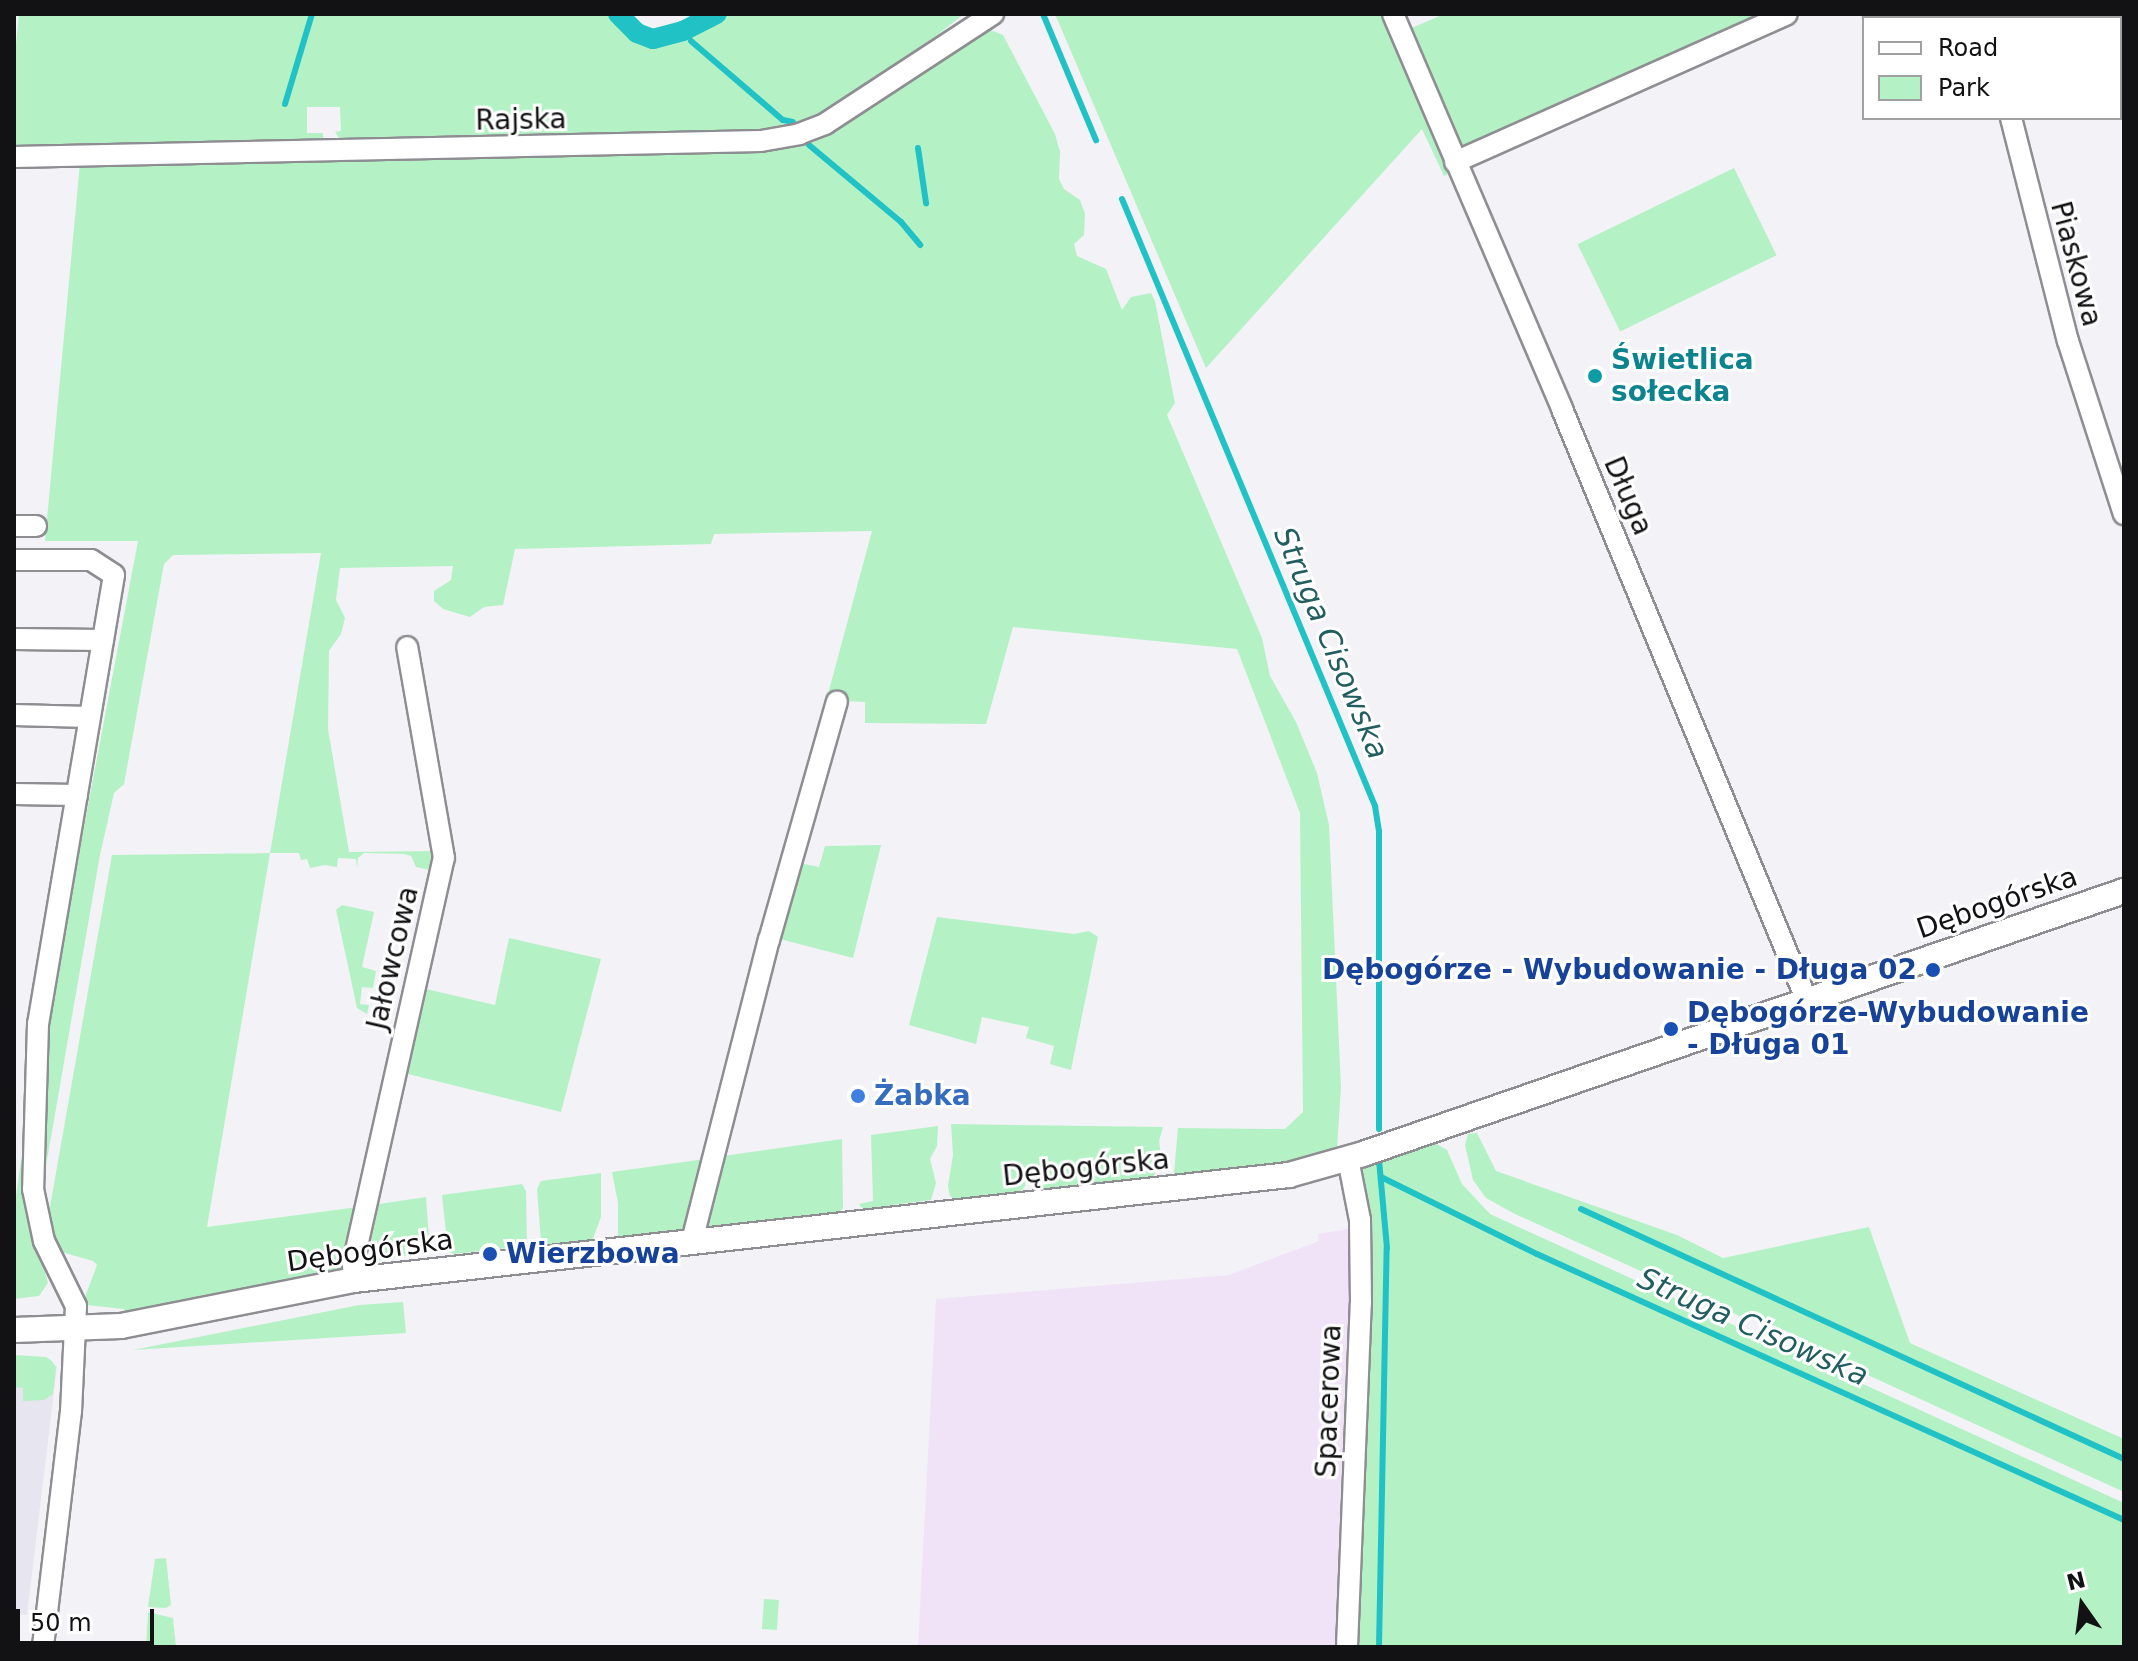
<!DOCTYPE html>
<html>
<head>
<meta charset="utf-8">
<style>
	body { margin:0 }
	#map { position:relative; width:2138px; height:1661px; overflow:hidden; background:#f2f2f7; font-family:"DejaVu Sans",sans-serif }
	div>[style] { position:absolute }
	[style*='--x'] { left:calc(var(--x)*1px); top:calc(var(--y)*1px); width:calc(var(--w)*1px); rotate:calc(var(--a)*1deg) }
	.built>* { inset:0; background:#e6e5f0 }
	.industrial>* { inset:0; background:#f0e3f7 }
	.green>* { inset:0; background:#b4f2c6; transform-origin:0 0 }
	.stream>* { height:6px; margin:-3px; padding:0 3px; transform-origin:3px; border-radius:3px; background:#20c2c6 }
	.canal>* { height:20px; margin:-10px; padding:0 10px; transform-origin:10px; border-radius:10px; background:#20c2c6 }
	.roads { filter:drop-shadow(2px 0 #8e8e92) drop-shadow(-2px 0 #8e8e92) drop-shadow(0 2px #8e8e92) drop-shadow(0 -2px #8e8e92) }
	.minor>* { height:20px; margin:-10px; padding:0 10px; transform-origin:10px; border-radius:10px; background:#fff }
	.tertiary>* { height:24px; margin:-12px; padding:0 12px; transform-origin:12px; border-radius:12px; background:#fff }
	.dots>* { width:22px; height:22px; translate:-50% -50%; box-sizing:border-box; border:4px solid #fff; border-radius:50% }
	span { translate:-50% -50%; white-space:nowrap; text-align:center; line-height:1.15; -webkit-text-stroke:6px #fff; paint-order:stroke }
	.street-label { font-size:28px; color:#121214 }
	.culture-label { font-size:28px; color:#0d838f; font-weight:700 }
	.left { translate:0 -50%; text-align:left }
	.transit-label { font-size:28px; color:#164399; font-weight:700 }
	.right { translate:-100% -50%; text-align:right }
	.shop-label { font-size:28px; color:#366cbe; font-weight:700 }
	.water-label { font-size:30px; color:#225d5f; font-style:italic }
	.frame { position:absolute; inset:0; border:16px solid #121214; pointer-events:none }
	.legend { position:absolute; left:1862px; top:16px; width:260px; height:104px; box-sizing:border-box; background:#fff; border:2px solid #a0a0a1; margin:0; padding:10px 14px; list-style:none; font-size:24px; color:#121214 }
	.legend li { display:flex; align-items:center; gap:16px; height:40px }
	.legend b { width:40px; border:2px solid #a0a0a1 }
	.north { position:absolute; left:2042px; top:1565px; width:80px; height:80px; -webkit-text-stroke:6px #fff; paint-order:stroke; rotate:346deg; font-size:22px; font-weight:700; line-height:32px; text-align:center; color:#121214 }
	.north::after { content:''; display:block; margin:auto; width:28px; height:36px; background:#121214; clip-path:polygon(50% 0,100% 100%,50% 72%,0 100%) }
	.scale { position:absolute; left:16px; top:1609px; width:138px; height:36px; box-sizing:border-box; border:4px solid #121214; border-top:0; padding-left:10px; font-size:24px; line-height:28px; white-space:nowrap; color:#121214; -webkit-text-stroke:6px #fff; paint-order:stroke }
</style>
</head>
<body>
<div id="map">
	<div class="built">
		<i style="clip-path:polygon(14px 1364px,57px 1366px,27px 1615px,14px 1613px)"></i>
	</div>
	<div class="industrial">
		<i style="clip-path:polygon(1348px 1229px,1350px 1386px,1337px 1647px,918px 1647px,936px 1299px,1229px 1275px,1319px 1241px,1318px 1234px)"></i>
	</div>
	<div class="green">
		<i style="clip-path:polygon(19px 14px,611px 14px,635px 37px,651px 45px,663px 43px,727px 14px,964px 14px,887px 74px,825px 113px,772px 133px,341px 141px,335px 132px,341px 131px,340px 107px,307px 107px,307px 133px,323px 133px,323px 142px,44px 144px,14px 150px,14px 64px)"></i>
		<i style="clip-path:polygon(1055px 14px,1383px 14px,1393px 36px,1444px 14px,1777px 14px,1444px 176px,1422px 129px,1206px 368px)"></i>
		<i style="clip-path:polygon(986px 28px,1003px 35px,1055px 134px,1060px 152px,1059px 179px,1064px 189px,1080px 200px,1085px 214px,1084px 235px,1074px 244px,1077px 256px,1106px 269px,1122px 310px,1131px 297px,1151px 293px,1155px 301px,1175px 403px,1167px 415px,1262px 638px,1270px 676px,1296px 722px,1317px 773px,1329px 825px,1341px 1087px,1337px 1149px,1292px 1164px,1177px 1178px,1174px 1173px,1178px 1128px,1285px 1129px,1303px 1112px,1300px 813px,1237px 649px,1013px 627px,986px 724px,865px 723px,865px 702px,844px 701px,845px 696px,828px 694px,872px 531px,714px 534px,711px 544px,515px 549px,503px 605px,484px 607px,470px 617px,443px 609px,434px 601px,434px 591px,451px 580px,453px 566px,340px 568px,336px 600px,345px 618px,341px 634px,329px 651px,328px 729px,349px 852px,434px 851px,430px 870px,416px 867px,411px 856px,405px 854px,364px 853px,358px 858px,357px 868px,356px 859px,338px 858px,337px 867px,325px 865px,310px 868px,307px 859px,301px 860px,299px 853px,270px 853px,207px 1227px,358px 1207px,343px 1268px,337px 1272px,125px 1316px,124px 1309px,86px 1305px,85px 1297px,97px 1265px,93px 1261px,58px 1251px,48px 1218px,112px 855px,270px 853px,321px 553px,173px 555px,164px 564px,124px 784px,114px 793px,100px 855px,42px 1189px,43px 1044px,138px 541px,45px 541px,80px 163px,295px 163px,343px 158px,767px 151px,815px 142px,817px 136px)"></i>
		<i style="left:1734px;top:168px;width:97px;height:174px;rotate:64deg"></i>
		<i style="clip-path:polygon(881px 845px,853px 958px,776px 938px,795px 862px,819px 867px,825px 846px)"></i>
		<i style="clip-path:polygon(342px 905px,374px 912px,362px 967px,376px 971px,373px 988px,362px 987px,360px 1004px,369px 1005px,367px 1014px,357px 1008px,336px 910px)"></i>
		<i style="clip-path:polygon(937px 917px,1074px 934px,1089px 931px,1098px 937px,1071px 1070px,1050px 1064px,1054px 1046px,1026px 1038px,1029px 1027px,982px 1017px,976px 1044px,909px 1025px)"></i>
		<i style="clip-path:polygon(509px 938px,601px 959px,561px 1112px,408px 1074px,426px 989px,495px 1005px)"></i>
		<i style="clip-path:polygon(24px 1084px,35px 1237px,48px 1283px,39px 1296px,14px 1299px,14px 1210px,22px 1154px)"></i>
		<i style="clip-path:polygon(951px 1124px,1163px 1127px,1159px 1141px,1162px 1162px,1152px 1179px,1034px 1192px,1033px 1168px,1028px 1169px,1025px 1186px,1018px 1196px,959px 1202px,950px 1196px,948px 1186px,953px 1155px)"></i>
		<i style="clip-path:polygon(938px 1126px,937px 1146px,930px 1159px,936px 1183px,931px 1200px,892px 1205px,876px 1212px,861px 1207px,859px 1204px,873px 1201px,871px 1135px)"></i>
		<i style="clip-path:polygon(1477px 1133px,1496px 1171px,1677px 1235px,1723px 1258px,1869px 1227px,1910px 1343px,2124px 1439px,2124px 1492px,1824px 1355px,1804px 1339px,1762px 1320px,1742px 1317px,1515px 1214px,1486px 1198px,1473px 1180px,1465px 1145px,1468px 1134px)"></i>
		<i style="clip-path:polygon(842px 1139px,843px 1208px,834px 1218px,711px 1231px,705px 1228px,716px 1157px)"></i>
		<i style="clip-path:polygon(1433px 1142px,1447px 1150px,1462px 1184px,1490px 1214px,2124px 1503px,2124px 1647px,1356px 1647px,1356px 1167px)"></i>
		<i style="clip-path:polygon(705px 1159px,682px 1232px,622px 1239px,618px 1236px,618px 1203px,612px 1172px)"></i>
		<i style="clip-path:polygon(601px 1173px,601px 1217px,592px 1241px,547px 1247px,541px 1242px,537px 1189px,541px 1181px)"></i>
		<i style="clip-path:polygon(522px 1184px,526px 1191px,527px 1246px,453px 1254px,448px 1251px,442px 1195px)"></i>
		<i style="clip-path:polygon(426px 1197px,430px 1252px,375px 1261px,370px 1246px,379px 1204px)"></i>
		<i style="clip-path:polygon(403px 1302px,406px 1333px,133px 1350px,359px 1305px)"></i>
		<i style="clip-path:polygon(14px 1355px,46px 1357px,52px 1361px,56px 1367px,53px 1394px,44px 1400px,23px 1401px,23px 1388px,14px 1387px)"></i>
		<i style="clip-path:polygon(166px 1558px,171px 1605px,166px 1608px,148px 1607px,155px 1559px)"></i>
		<i style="left:764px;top:1599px;width:15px;height:30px;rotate:4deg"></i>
		<i style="clip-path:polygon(148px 1612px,173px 1618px,176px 1647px,146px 1647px)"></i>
	</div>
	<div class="stream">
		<i style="--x:1043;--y:14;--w:137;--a:67.2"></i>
		<i style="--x:691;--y:41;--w:121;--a:40.7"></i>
		<i style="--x:783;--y:120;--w:10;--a:11"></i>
		<i style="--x:285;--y:104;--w:94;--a:-73.3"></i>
		<i style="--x:809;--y:145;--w:120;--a:39.9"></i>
		<i style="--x:901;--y:222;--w:30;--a:50"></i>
		<i style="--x:918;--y:148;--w:56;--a:81.7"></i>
		<i style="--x:1122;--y:199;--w:658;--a:67.37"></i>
		<i style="--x:1375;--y:806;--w:25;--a:81"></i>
		<i style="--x:1379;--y:831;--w:298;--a:90"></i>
		<i style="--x:1381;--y:1177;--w:174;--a:26.3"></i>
		<i style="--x:1537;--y:1254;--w:644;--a:24.38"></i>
		<i style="--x:1581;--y:1209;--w:598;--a:24.72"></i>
		<i style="--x:1379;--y:1647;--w:399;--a:-88.9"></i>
		<i style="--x:1387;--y:1248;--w:88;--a:-95.2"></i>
	</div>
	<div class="canal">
		<i style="--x:618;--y:14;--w:27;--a:45"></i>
		<i style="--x:637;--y:33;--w:17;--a:21"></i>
		<i style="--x:653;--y:39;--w:31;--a:-15"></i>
		<i style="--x:683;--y:31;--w:38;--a:-27"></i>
	</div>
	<div class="roads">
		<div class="minor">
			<i style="--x:1393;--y:14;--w:430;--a:66.8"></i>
			<i style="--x:1562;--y:409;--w:641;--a:67.52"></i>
			<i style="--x:1874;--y:14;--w:44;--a:5.2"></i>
			<i style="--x:2011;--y:118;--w:230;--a:75.7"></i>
			<i style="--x:2068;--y:341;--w:182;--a:72.1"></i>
			<i style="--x:14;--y:157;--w:747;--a:-1.23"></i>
			<i style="--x:761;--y:141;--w:39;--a:-10"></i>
			<i style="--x:799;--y:134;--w:28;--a:-21"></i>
			<i style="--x:825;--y:124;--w:201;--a:-33.2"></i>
			<i style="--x:1455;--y:162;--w:363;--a:-24"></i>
			<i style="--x:14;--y:526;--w:22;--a:0"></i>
			<i style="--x:14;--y:560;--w:77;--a:0"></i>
			<i style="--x:91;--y:560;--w:27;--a:33"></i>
			<i style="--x:114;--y:575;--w:455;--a:99.6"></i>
			<i style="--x:38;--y:1024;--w:165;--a:91.7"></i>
			<i style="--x:33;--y:1189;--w:53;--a:78.1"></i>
			<i style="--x:44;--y:1241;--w:72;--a:63.8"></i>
			<i style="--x:76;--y:1306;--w:105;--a:92.7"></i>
			<i style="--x:71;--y:1411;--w:238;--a:96.8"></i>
			<i style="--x:14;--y:639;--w:89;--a:0.6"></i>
			<i style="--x:14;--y:715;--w:75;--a:1.5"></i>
			<i style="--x:14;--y:794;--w:63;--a:0.9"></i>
			<i style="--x:692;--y:1241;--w:311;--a:-75.7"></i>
			<i style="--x:769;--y:940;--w:248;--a:-74.1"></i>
			<i style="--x:354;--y:1280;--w:16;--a:-94"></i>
			<i style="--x:353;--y:1264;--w:416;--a:-77.4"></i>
			<i style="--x:444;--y:858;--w:214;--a:-99.9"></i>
			<i style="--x:1347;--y:1647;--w:344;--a:-87.7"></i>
			<i style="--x:1361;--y:1303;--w:83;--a:-90.7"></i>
			<i style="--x:1360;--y:1220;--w:62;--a:-101.1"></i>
		</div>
		<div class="tertiary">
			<i style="--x:14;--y:1330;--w:107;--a:-2.1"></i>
			<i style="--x:121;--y:1326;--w:237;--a:-11.2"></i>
			<i style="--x:354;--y:1280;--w:941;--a:-6.41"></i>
			<i style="--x:1289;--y:1175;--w:77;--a:-15.8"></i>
			<i style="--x:1363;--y:1154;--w:805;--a:-19.07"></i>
		</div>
	</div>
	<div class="dots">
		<i style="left:1595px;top:376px;background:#0f9aa8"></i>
		<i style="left:1933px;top:970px;background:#1a4fb4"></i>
		<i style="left:1671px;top:1029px;background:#1a4fb4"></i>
		<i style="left:858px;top:1096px;background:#3f7fe0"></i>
		<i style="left:490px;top:1254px;background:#1a4fb4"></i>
	</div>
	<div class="street-label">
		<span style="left:521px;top:120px;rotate:-1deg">Rajska</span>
		<span style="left:2076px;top:264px;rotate:75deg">Piaskowa</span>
		<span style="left:1628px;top:496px;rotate:67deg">Długa</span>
		<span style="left:1997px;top:903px;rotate:-19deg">Dębogórska</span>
		<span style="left:393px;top:958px;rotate:-77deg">Jałowcowa</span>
		<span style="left:1086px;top:1168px;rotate:-6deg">Dębogórska</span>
		<span style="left:370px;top:1251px;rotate:-8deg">Dębogórska</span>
		<span style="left:1329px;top:1401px;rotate:-88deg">Spacerowa</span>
	</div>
	<div class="culture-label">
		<span class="left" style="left:1611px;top:376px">Świetlica<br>sołecka</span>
	</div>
	<div class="transit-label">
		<span class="right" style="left:1917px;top:970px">Dębogórze - Wybudowanie - Długa 02</span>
		<span class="left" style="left:1687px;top:1029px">Dębogórze-Wybudowanie<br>- Długa 01</span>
		<span class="left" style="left:506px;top:1254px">Wierzbowa</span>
	</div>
	<div class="shop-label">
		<span class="left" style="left:874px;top:1096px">Żabka</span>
	</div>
	<div class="water-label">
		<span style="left:1331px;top:643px;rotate:67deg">Struga Cisowska</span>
		<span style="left:1753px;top:1327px;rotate:24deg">Struga Cisowska</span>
	</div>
	<div class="frame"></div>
	<ul class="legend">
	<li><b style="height:10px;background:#fff"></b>Road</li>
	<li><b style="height:22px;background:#b4f2c6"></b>Park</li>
	</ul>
	<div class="north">N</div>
	<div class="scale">50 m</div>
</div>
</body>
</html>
